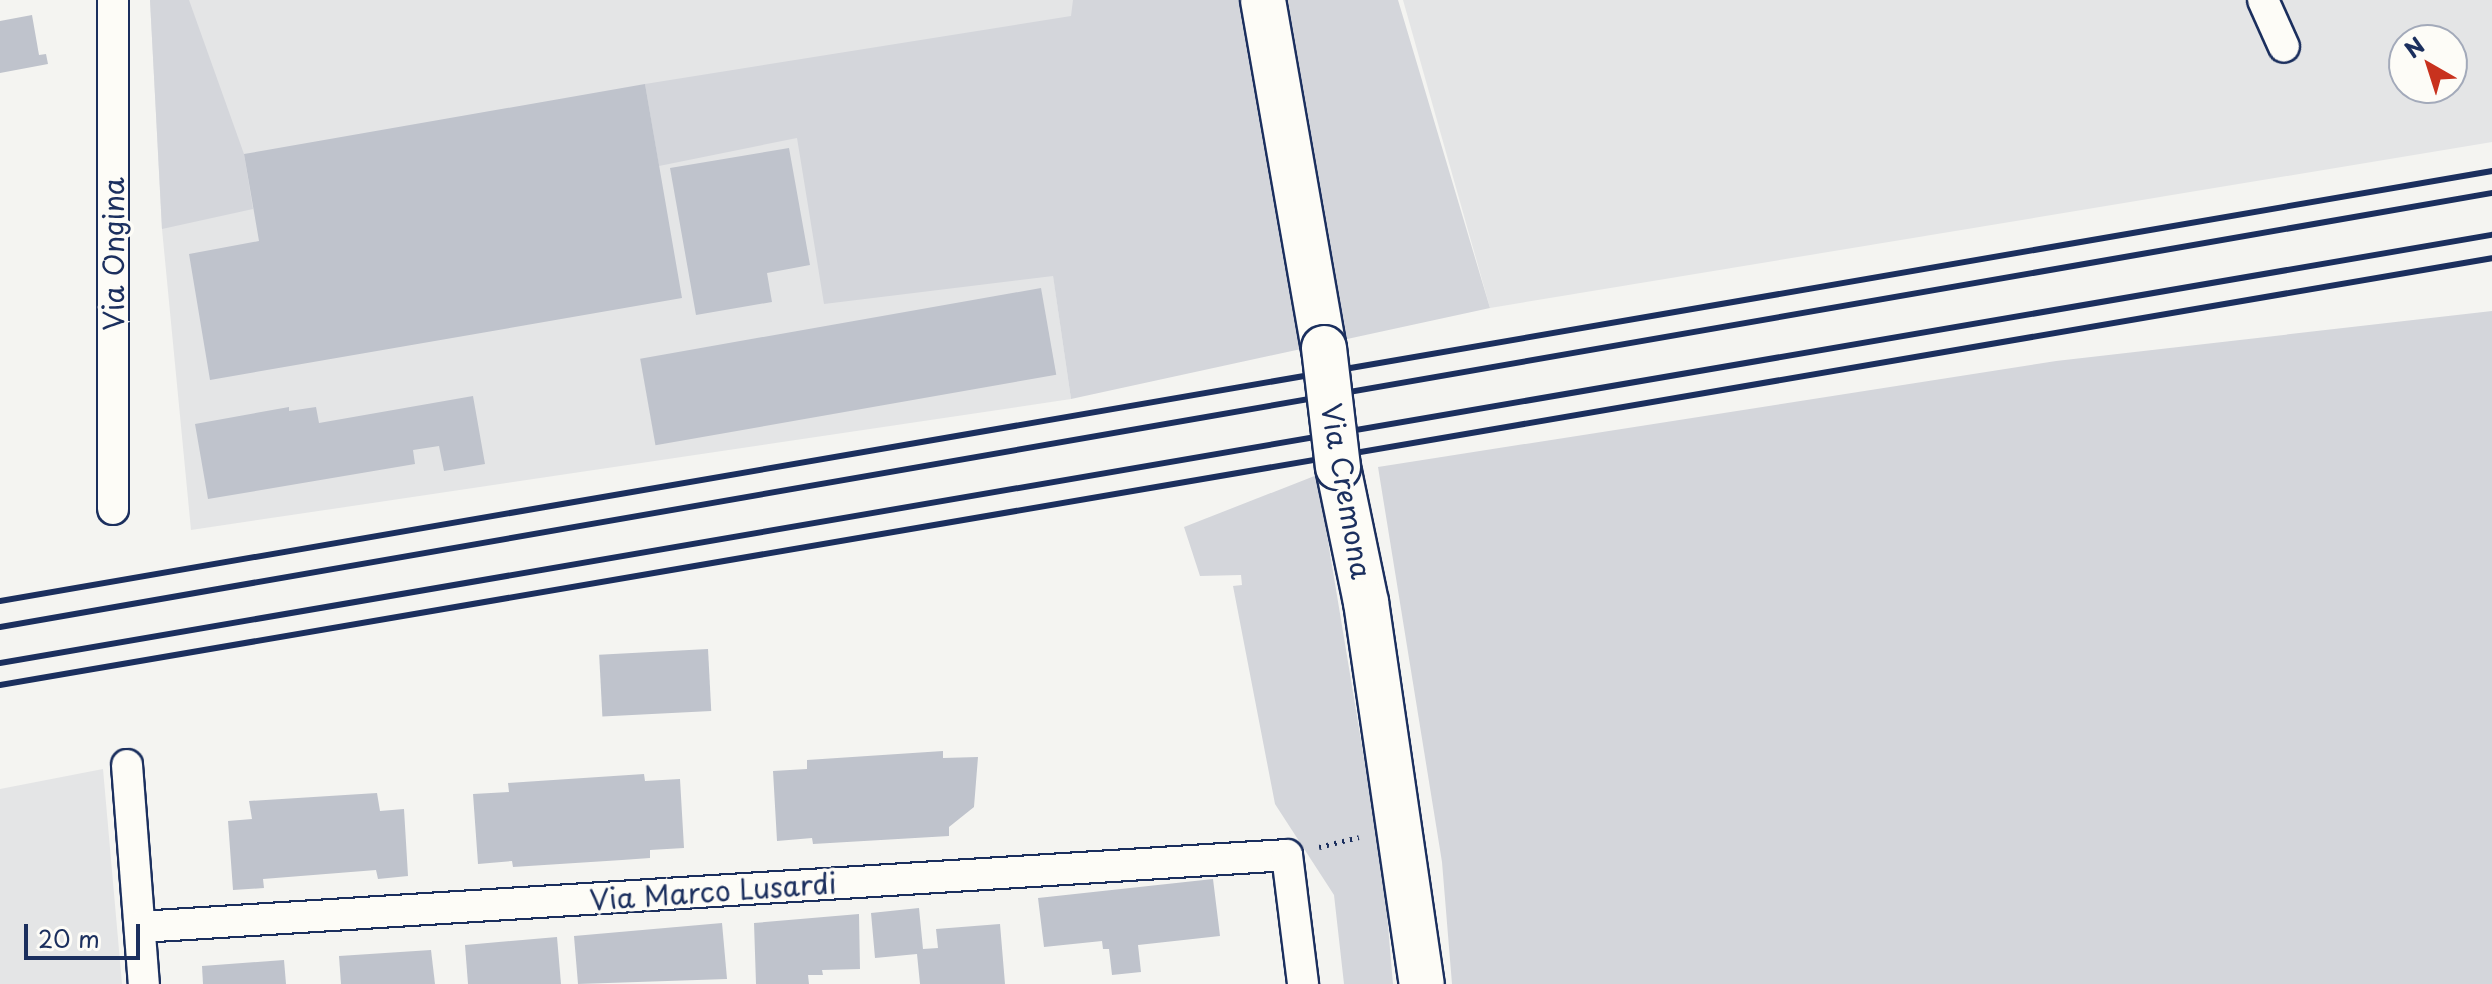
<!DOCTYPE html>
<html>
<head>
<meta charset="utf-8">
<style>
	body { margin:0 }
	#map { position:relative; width:2492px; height:984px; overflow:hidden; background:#f4f4f1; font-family:"Playpen Sans",sans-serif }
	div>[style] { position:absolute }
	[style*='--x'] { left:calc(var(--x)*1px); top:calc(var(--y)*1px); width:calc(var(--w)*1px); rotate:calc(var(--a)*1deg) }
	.built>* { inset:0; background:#e4e5e6 }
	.green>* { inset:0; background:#d4d6db }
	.building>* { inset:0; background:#bfc3cc; transform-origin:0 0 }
	.path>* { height:5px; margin-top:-2.5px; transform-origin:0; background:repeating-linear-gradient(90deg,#1b2f5e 0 2px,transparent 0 8px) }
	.roads { filter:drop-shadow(2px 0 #1b2f5e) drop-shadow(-2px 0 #1b2f5e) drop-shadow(0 2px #1b2f5e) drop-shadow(0 -2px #1b2f5e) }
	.street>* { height:30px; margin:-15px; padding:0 15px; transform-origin:15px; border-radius:15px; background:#fdfcf7 }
	.secondary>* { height:44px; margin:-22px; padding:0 22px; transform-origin:22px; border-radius:22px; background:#fdfcf7 }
	.rail>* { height:6px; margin:-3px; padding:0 3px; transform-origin:3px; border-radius:3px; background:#1b2f5e }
	.bridges { filter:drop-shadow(2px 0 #1b2f5e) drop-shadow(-2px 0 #1b2f5e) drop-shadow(0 2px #1b2f5e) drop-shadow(0 -2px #1b2f5e) }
	.secondary-bridge>* { height:44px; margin:-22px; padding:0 22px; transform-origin:22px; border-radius:22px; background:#fdfcf7 }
	span { translate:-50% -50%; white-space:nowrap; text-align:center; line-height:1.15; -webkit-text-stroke:7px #fdfcf7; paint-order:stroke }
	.street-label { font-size:28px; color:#1b2f5e }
	.north { position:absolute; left:2388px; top:24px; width:80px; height:80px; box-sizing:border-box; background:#fdfcf7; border:2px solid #a3aaba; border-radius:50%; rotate:321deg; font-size:22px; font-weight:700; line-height:32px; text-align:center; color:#1b2f5e }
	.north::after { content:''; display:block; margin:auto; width:28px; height:36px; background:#c8321e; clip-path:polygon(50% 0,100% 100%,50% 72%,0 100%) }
	.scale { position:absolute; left:24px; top:924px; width:116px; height:36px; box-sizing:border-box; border:4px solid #1b2f5e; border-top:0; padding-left:10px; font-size:24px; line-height:28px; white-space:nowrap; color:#1b2f5e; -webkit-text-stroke:6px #fdfcf7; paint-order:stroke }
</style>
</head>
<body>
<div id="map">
	<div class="built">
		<i style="clip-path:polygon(150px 0,1124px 0,1053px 275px,1071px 399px,191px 530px,162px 229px)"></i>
		<i style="clip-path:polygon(evenodd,1403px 0,2492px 0,2492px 142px,1490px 308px,1403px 0,2404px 40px,2452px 40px,2452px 88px,2404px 88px,2404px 40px)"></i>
		<i style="clip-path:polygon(103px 769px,122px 984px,0 984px,0 789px)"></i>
	</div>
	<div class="green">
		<i style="clip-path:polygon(150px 0,189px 0,244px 154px,253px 209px,162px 229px)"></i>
		<i style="clip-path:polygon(1073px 0,1398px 0,1490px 308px,1071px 399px,1053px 276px,824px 304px,797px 138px,659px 166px,645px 84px,1071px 16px)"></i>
		<i style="clip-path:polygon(2492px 311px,2492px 984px,1452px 984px,1442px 862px,1378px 467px,2056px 361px)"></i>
		<i style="clip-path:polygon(1317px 475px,1384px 879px,1393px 984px,1344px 984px,1334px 895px,1275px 804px,1233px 586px,1242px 585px,1241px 575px,1200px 576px,1184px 527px)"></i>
	</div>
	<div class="building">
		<i style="clip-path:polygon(32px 15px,39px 55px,46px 54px,48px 64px,0 73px,0 21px)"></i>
		<i style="clip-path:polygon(645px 84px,682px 298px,210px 380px,189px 254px,259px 241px,244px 154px)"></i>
		<i style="clip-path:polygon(789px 148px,810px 265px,767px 273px,772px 302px,696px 315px,670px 168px)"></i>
		<i style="left:1041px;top:288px;width:88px;height:407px;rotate:80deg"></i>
		<i style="clip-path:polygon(473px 396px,485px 464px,444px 471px,439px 446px,413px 450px,415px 464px,208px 499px,195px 424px,289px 407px,289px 411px,316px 407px,319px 423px)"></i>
		<i style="left:708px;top:649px;width:62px;height:109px;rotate:87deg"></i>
		<i style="clip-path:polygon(943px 751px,943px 758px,978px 757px,974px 807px,949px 827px,949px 836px,813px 844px,812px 838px,777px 841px,773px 771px,807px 769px,807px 760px)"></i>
		<i style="clip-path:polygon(644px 774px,645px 781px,680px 779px,684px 848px,650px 850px,650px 858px,622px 860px,513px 867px,512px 861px,478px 864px,473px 794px,509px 792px,508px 783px)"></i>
		<i style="clip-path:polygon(377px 793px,380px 811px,404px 809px,408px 876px,378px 879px,376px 870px,263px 879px,264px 888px,233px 890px,228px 821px,252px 819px,249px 801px)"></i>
		<i style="clip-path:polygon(1213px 879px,1220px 936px,1138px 945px,1141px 972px,1112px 975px,1109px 949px,1103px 949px,1102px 941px,1044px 947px,1038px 898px)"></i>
		<i style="clip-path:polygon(919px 908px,923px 949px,938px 948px,936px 929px,1000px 924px,1005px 984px,920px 984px,917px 954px,875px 958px,871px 913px)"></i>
		<i style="clip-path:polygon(859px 914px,860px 969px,822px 970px,823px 975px,808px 975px,809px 984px,756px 984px,754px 923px)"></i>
		<i style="clip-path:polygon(722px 923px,727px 979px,578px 984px,574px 936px)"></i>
		<i style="clip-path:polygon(557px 937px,561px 984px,468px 984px,465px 945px)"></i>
		<i style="clip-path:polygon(431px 950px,435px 984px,341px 984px,339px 956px)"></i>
		<i style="clip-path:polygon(284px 960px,286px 984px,203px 984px,202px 966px)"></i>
	</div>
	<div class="path">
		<i style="--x:1319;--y:847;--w:41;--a:-14"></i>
	</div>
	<div class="roads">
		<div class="street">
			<i style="--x:113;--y:0;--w:509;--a:90"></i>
			<i style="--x:2263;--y:0;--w:51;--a:65.9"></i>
			<i style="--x:127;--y:765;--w:220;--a:85.6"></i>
			<i style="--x:140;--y:927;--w:1149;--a:-3.59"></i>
			<i style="--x:1287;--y:855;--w:130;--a:82.9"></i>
		</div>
		<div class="secondary">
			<i style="--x:1263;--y:0;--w:353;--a:80.1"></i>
			<i style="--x:1338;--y:467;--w:138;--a:78.3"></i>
			<i style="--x:1366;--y:602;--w:386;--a:81.7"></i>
		</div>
	</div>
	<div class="rail">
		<i style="--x:0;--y:601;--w:2529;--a:-9.79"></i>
		<i style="--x:0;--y:627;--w:2530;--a:-9.88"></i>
		<i style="--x:0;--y:663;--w:2528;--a:-9.75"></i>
		<i style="--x:0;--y:685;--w:2528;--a:-9.72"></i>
	</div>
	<div class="bridges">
		<div class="secondary-bridge">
			<i style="--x:1324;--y:348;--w:120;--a:83.3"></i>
		</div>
	</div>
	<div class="street-label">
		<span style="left:113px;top:254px;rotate:-90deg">Via Ongina</span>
		<span style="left:1347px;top:491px;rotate:80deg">Via Cremona</span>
		<span style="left:713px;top:891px;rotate:-4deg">Via Marco Lusardi</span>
	</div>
	<div class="north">N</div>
	<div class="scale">20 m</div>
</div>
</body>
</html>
